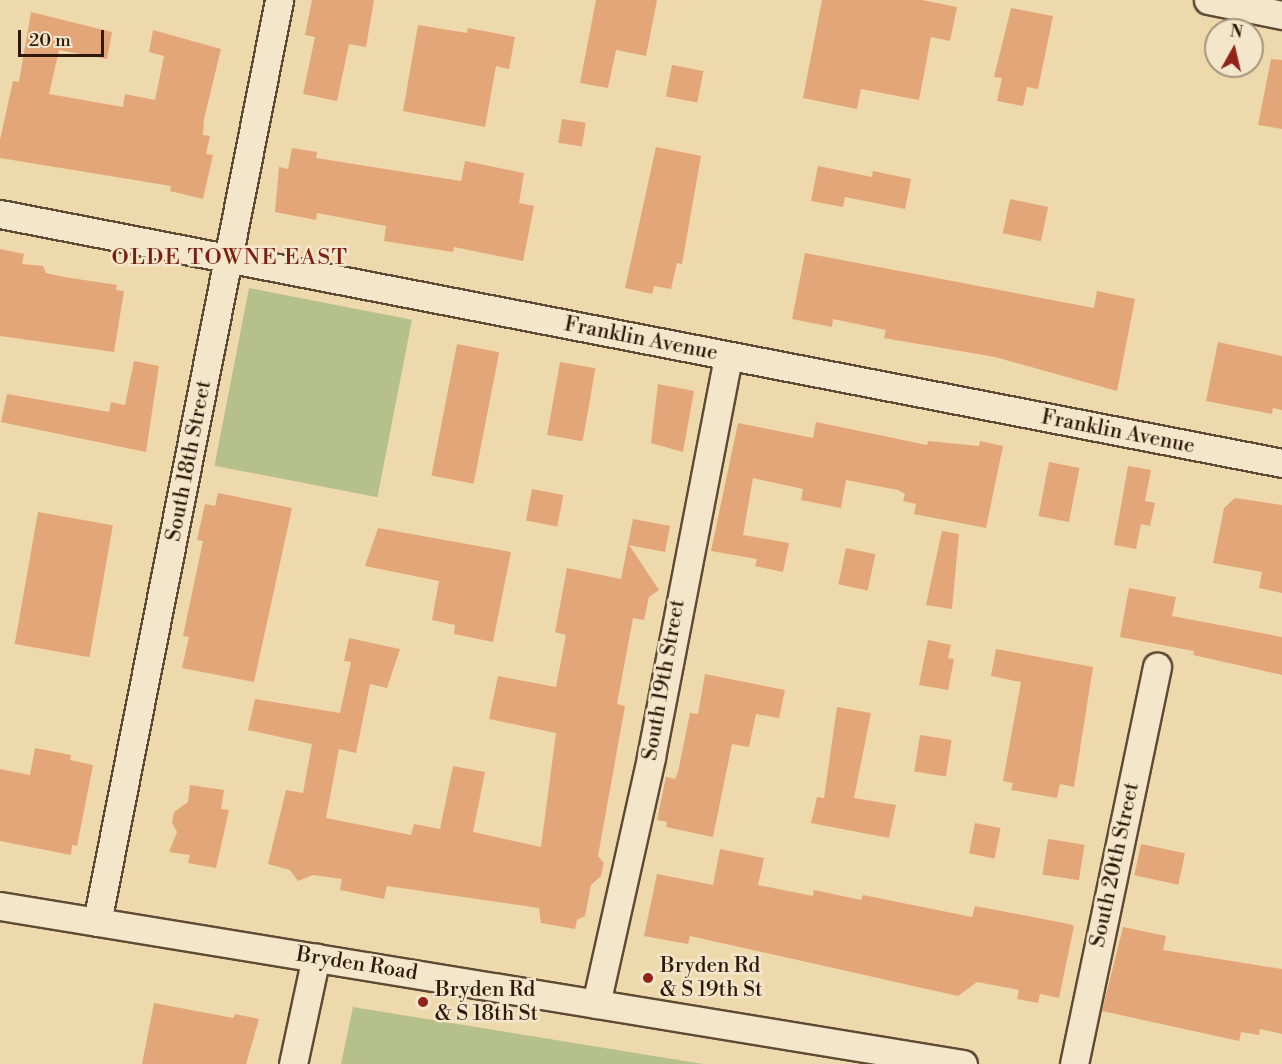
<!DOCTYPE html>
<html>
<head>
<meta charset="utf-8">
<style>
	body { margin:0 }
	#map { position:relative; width:1282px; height:1064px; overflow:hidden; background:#eed9ad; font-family:"Libre Bodoni",serif }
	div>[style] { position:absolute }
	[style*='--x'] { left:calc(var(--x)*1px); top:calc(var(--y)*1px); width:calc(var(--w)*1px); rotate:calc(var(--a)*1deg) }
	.green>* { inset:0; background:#b6c08b; transform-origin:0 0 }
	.building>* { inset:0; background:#e3a679; transform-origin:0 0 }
	.roads { filter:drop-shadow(2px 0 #5f4a35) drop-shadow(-2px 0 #5f4a35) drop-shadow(0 2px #5f4a35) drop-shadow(0 -2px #5f4a35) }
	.street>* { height:27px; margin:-13.5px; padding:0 13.5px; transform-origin:13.5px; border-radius:13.5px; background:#f4e6ca }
	.dots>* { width:16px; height:16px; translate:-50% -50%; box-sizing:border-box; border:3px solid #f4e6ca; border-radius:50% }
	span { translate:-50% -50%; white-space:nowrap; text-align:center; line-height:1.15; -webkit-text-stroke:5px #f4e6ca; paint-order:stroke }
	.street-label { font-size:21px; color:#2f1a0d }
	.poi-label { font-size:21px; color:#2f1a0d }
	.left { translate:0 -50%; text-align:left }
	.neighbourhood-label { font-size:22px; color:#7a1f14; letter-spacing:1.5px }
	.north { position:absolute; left:1204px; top:18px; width:60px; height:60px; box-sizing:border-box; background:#f4e6ca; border:2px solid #a5947e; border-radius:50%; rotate:8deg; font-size:16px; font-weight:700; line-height:24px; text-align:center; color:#2f1a0d }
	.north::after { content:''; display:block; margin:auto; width:21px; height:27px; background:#8f2418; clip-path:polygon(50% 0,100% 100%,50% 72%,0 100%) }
	.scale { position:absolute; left:18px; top:30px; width:86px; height:27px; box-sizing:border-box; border:3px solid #2f1a0d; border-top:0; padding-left:8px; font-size:18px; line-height:21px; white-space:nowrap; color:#2f1a0d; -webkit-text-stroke:4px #f4e6ca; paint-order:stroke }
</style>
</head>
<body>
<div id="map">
	<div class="green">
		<i style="left:249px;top:288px;width:166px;height:181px;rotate:11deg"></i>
		<i style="clip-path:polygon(353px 1007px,703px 1064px,341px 1064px)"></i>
	</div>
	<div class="building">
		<i style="clip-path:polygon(312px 0,374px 0,366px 47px,349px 44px,337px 101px,303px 94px,315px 37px,305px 35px)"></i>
		<i style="clip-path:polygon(596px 0,657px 0,646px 56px,616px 50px,608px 88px,580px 83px)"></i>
		<i style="clip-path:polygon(822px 0,922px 0,957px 7px,950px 41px,931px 37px,919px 100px,861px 89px,857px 109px,803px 98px)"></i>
		<i style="clip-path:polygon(1011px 8px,1053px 16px,1038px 89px,1027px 87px,1023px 106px,997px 101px,1002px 78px,994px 77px)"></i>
		<i style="clip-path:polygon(31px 12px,112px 32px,107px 59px,59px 50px,49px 94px,123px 107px,125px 94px,155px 100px,164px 56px,149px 52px,153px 30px,221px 49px,204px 119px,203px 135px,210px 136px,206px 154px,213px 155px,203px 199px,170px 191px,171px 186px,0 158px,0 140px,13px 81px,19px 82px)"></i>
		<i style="clip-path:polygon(418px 25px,467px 33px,468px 28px,515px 37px,509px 69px,496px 66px,485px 127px,403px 111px)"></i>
		<i style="clip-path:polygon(1271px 59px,1282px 60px,1282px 129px,1258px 125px)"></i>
		<i style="left:672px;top:65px;width:32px;height:32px;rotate:11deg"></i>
		<i style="left:562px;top:119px;width:24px;height:24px;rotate:9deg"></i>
		<i style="clip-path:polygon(656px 147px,701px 156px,682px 264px,677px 263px,671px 289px,654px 286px,652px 294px,625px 288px)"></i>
		<i style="clip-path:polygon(292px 148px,317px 152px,316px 158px,461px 181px,465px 161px,524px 173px,519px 203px,534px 206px,523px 261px,454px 247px,453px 252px,384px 241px,386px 226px,317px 213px,316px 220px,275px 212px,279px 167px,288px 169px)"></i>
		<i style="clip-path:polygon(818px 166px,872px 177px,873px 171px,911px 179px,905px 209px,845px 197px,843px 207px,811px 201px)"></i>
		<i style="left:1010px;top:199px;width:39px;height:35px;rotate:12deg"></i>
		<i style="clip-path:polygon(0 249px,24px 254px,22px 264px,43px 266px,46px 273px,64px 277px,117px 285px,116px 290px,124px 291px,114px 352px,0 336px)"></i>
		<i style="clip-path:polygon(805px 253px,1094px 308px,1097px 291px,1135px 299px,1117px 391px,995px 357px,884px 338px,886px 330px,833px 319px,832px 327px,792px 319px)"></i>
		<i style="clip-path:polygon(1218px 342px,1282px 356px,1282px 410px,1273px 408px,1272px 414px,1206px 401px)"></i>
		<i style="left:457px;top:344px;width:43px;height:134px;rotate:11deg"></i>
		<i style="clip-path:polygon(134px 361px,159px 366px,146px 452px,1px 422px,7px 394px,109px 412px,111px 402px,125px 405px)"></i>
		<i style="left:560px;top:362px;width:36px;height:74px;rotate:10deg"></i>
		<i style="clip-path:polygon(658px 384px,694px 391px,683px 452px,651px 443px)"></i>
		<i style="clip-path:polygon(816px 422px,927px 445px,928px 441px,979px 446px,980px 441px,1003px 446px,986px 528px,914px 514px,916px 504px,903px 501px,905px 494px,898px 490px,846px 480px,841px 508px,801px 500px,803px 489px,753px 478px,743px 535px,789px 543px,783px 572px,755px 566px,757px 559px,711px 551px,738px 423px,813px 438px)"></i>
		<i style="left:1049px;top:462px;width:31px;height:55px;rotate:11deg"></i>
		<i style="clip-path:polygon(1128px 466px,1151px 470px,1145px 501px,1155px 503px,1150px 526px,1141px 524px,1136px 549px,1114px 545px)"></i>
		<i style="left:532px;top:489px;width:32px;height:32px;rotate:11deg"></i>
		<i style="clip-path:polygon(218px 493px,292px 508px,254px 682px,182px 668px,189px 637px,183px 636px,203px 541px,197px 540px,205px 504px,215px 506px)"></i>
		<i style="clip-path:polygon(1235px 498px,1282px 505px,1282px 593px,1259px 588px,1262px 572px,1213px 563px,1224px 508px)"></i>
		<i style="left:38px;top:512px;width:76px;height:134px;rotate:10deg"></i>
		<i style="clip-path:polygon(633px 519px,670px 526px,665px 552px,629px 545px,659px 590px,649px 597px,644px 620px,633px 618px,617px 704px,625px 706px,598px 856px,604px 863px,601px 876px,591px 885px,585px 916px,577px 920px,575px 929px,541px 923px,539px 908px,387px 886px,384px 899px,340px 890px,342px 879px,313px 875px,298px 881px,290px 870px,268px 864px,286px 790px,303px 793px,312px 744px,248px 730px,255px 699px,340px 713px,351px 662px,344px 661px,349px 638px,400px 649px,387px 688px,370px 684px,356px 753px,339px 749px,326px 818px,411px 835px,414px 824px,440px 829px,453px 766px,485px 772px,473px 832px,541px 847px,556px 733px,489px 719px,498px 676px,556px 687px,566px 635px,555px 632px,567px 568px,621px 579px)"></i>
		<i style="clip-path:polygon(378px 528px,511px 552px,493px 642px,454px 634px,455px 625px,432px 620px,439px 581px,365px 566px)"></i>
		<i style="clip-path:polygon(942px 531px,959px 534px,952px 609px,926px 605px)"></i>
		<i style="left:846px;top:548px;width:30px;height:37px;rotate:12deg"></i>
		<i style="clip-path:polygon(1129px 588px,1176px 597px,1172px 616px,1282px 637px,1282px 675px,1193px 655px,1194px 651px,1120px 637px)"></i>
		<i style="clip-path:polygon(928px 640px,951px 645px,948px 658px,954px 659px,948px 690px,919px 685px)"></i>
		<i style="clip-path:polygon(996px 649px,1093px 667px,1074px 787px,1060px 784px,1057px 798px,1011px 790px,1013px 783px,1003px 781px,1021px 682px,991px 676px)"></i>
		<i style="clip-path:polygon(705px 674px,785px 690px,779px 718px,756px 714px,749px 747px,732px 744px,713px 837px,666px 827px,667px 822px,657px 820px,666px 777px,675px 779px,678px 772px,690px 713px,698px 714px)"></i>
		<i style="clip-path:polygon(837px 707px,871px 713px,854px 798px,896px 805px,889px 838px,811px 823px,817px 797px,824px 798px)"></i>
		<i style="left:920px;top:735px;width:32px;height:37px;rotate:9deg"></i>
		<i style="clip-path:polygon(35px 748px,71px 755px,70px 760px,93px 765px,77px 846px,72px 845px,71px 855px,0 841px,0 769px,30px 775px)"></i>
		<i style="clip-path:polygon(190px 785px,224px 790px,221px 809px,229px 810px,216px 868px,188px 863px,190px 855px,169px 852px,177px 832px,172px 823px,174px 812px,188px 802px)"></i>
		<i style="left:975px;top:823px;width:26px;height:31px;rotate:11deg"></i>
		<i style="left:1048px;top:839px;width:37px;height:36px;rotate:9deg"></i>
		<i style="left:1141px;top:844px;width:45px;height:32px;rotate:12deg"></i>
		<i style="clip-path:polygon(720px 849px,764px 858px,758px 885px,813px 896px,814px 890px,861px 900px,863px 895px,972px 917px,975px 906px,1069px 924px,1074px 926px,1059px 998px,1040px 994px,1038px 1003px,1017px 999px,1019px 990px,977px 982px,958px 996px,690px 936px,688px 944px,644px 936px,657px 874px,713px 885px)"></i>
		<i style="clip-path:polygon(1123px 927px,1166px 936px,1163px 950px,1282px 969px,1282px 1034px,1260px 1029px,1259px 1035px,1241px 1032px,1239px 1041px,1102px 1011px)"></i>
		<i style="clip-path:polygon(154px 1003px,233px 1018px,235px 1014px,259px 1019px,246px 1064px,142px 1064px)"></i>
	</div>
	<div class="roads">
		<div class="street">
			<i style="--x:1208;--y:0;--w:76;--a:11.5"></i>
			<i style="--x:0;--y:214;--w:1306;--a:10.99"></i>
			<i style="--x:0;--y:906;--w:976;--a:9.32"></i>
			<i style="--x:97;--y:922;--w:940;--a:-78.83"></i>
			<i style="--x:596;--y:1004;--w:253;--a:-77.4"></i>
			<i style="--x:651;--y:757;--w:408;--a:-79.1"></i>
			<i style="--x:293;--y:1064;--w:109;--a:-77.9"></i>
			<i style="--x:1074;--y:1064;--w:406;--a:-78.2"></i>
		</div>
	</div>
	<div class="dots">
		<i style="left:648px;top:978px;background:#8f2418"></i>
		<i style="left:423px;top:1002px;background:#8f2418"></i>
	</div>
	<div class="street-label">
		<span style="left:641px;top:339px;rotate:11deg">Franklin Avenue</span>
		<span style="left:1118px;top:432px;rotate:11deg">Franklin Avenue</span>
		<span style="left:189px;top:461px;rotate:-79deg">South 18th Street</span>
		<span style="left:664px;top:680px;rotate:-80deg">South 19th Street</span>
		<span style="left:1115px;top:865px;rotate:-78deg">South 20th Street</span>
		<span style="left:357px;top:964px;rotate:9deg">Bryden Road</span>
	</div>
	<div class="poi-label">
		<span class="left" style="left:660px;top:978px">Bryden Rd<br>&amp; S 19th St</span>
		<span class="left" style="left:435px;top:1002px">Bryden Rd<br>&amp; S 18th St</span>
	</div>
	<div class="neighbourhood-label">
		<span style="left:230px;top:258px">OLDE TOWNE EAST</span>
	</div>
	<div class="north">N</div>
	<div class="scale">20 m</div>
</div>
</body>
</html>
